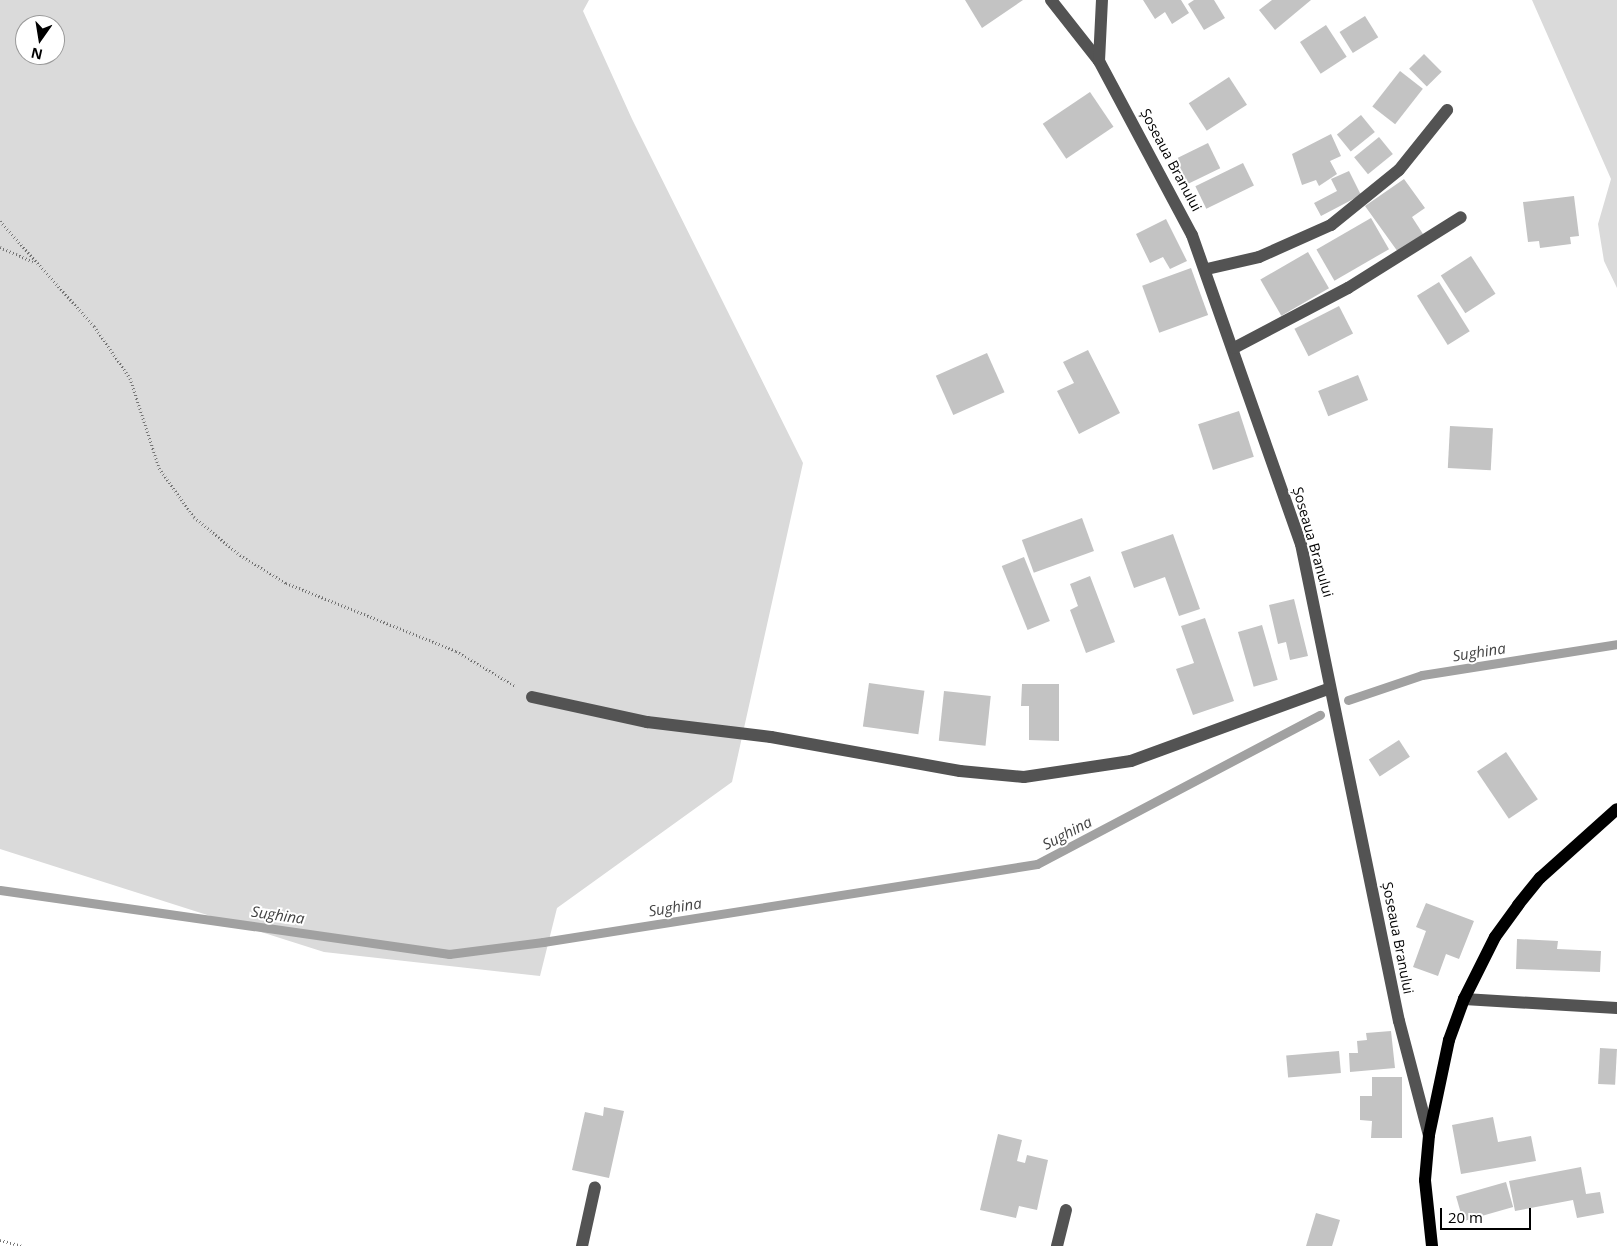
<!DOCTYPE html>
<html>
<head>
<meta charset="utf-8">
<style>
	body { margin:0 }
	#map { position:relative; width:1617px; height:1246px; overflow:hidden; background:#fff; font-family:"Open Sans",sans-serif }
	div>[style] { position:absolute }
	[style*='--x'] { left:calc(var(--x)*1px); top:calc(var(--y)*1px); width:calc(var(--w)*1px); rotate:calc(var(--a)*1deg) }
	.green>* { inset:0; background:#dadada }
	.stream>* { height:9px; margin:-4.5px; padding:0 4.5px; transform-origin:4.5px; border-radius:4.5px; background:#a1a1a1 }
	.building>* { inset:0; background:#c3c3c3; transform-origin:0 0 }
	.path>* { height:3px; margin-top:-1.5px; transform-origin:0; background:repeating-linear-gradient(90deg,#757575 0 1px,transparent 0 3.5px) }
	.minor>* { height:12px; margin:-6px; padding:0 6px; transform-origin:6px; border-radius:6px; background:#535353 }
	.major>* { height:12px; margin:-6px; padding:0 6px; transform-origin:6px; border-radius:6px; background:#000 }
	span { translate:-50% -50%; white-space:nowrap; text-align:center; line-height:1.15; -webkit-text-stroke:4px #fff; paint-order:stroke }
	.street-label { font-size:14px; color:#000 }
	.water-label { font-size:15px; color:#424242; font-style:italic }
	.north { position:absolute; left:15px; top:15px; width:50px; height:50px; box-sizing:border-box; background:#fff; border:1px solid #999; border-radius:50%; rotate:193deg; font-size:14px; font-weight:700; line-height:20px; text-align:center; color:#000 }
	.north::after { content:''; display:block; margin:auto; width:18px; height:22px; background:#000; clip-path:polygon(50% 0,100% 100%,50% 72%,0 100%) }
	.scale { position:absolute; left:1440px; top:1208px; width:91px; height:22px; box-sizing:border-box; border:2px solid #000; border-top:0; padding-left:6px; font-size:15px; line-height:18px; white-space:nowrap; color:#000; -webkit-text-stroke:4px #fff; paint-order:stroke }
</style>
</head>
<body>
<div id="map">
	<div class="green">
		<i style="clip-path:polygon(evenodd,0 0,589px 0,583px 11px,632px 119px,803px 463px,732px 782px,557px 908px,540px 976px,324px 952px,0 849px,0 0,25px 25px,55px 25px,55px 55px,25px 55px,25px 25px)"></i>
		<i style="clip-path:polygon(1532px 0,1617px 0,1617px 288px,1604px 261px,1598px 224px,1611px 179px)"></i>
	</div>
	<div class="stream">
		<i style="--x:1348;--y:700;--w:78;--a:-18.7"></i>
		<i style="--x:1422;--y:675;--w:197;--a:-9"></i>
		<i style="--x:0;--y:890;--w:454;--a:8.1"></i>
		<i style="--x:449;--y:954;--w:95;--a:-7.3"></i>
		<i style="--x:543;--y:942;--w:500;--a:-8.97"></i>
		<i style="--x:1037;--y:864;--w:320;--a:-27.8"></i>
	</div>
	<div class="building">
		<i style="clip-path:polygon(965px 0,1023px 0,982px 28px)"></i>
		<i style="clip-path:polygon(1143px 0,1181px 0,1189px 13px,1172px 24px,1165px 12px,1155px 19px)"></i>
		<i style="clip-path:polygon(1194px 0,1214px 0,1225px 18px,1204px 30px,1188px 4px)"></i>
		<i style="clip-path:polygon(1272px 0,1311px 0,1275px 30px,1259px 10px)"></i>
		<i style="left:1365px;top:16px;width:25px;height:30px;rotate:58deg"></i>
		<i style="left:1326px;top:25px;width:38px;height:31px;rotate:57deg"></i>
		<i style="left:1424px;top:54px;width:25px;height:21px;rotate:45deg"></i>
		<i style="left:1400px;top:71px;width:29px;height:45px;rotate:38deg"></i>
		<i style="left:1229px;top:77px;width:33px;height:48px;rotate:57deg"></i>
		<i style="left:1090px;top:92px;width:42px;height:57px;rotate:56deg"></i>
		<i style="left:1361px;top:115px;width:22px;height:31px;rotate:51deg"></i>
		<i style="clip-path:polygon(1331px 134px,1341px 156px,1330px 161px,1337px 174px,1319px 186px,1316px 180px,1302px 185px,1292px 154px)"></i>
		<i style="left:1379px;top:137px;width:22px;height:32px;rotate:51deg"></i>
		<i style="left:1208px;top:143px;width:28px;height:42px;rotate:64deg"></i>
		<i style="left:1243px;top:163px;width:25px;height:53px;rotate:64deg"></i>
		<i style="clip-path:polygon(1349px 171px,1361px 195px,1321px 216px,1314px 203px,1337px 191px,1331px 179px)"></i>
		<i style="clip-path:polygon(1404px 179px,1425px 208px,1412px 217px,1423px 234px,1398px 252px,1365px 206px)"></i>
		<i style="clip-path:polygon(1574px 196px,1579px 236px,1570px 237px,1571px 244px,1540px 248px,1539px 241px,1528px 242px,1523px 202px)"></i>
		<i style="left:1371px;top:218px;width:36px;height:63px;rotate:60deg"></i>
		<i style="clip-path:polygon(1166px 219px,1187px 261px,1170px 269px,1163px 257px,1150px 263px,1136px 234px)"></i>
		<i style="left:1308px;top:252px;width:42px;height:55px;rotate:60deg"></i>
		<i style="left:1471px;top:256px;width:45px;height:36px;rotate:57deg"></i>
		<i style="left:1191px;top:268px;width:50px;height:52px;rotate:70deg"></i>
		<i style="left:1439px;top:282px;width:58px;height:26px;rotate:58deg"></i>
		<i style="left:1339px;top:306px;width:31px;height:50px;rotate:63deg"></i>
		<i style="clip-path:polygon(1088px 350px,1120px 413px,1079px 434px,1057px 391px,1074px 383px,1063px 362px)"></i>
		<i style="left:987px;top:353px;width:43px;height:56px;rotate:66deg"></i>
		<i style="left:1358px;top:375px;width:27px;height:43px;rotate:68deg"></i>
		<i style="left:1239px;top:411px;width:48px;height:43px;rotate:72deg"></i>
		<i style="left:1450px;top:426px;width:43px;height:42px;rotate:3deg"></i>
		<i style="left:1082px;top:518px;width:35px;height:64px;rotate:70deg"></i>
		<i style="clip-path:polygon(1173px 534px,1200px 609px,1179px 616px,1165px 577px,1134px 588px,1121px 552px)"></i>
		<i style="left:1024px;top:557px;width:69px;height:24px;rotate:68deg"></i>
		<i style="clip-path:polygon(1090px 576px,1115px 642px,1086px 653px,1070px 610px,1078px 606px,1070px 584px)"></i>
		<i style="clip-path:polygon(1294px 599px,1308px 656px,1290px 660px,1286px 642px,1278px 644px,1269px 605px)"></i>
		<i style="clip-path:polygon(1205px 618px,1234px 701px,1193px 715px,1176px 669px,1194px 663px,1181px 626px)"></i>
		<i style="left:1262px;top:625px;width:57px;height:25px;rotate:74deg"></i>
		<i style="left:869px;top:683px;width:56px;height:44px;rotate:8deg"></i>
		<i style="clip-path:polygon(1022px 684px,1059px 684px,1059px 741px,1029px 740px,1029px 706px,1021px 706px)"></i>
		<i style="left:944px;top:691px;width:47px;height:50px;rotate:6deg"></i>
		<i style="left:1399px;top:740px;width:20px;height:36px;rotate:57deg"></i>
		<i style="left:1506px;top:752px;width:57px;height:35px;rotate:56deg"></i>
		<i style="clip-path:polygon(1426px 903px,1474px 921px,1459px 959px,1446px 954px,1438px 976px,1413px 967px,1426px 931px,1416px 927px)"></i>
		<i style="clip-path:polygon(1517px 939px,1558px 941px,1557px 949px,1601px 951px,1600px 972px,1516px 969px)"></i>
		<i style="clip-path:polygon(1391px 1031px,1395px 1068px,1350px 1072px,1349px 1053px,1358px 1053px,1357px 1041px,1367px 1040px,1366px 1033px)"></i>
		<i style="left:1600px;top:1048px;width:17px;height:36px;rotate:3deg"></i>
		<i style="left:1339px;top:1051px;width:22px;height:53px;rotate:85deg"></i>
		<i style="clip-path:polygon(1372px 1077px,1402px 1077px,1402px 1138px,1371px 1138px,1372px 1121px,1360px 1120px,1360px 1096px,1372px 1096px)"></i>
		<i style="clip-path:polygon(604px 1107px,624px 1111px,609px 1178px,572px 1170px,585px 1112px,603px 1116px)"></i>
		<i style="clip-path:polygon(1493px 1117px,1498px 1142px,1531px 1136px,1536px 1161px,1461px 1174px,1452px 1125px)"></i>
		<i style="clip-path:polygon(998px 1134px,1022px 1140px,1017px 1161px,1025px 1163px,1027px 1155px,1048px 1160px,1037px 1210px,1019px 1206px,1016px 1218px,980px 1210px)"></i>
		<i style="clip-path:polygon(1581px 1167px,1586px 1194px,1600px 1192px,1604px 1213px,1577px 1218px,1573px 1200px,1515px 1211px,1509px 1181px)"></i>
		<i style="left:1506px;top:1182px;width:26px;height:52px;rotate:74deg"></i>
		<i style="clip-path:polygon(1316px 1213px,1340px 1220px,1332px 1246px,1306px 1246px)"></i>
	</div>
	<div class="path">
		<i style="--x:0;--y:221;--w:141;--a:48.2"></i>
		<i style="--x:94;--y:326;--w:63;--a:55.3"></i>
		<i style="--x:130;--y:378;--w:95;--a:72.1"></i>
		<i style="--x:159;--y:468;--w:60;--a:54.5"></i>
		<i style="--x:194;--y:517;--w:60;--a:39.6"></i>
		<i style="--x:240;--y:555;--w:54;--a:31.3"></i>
		<i style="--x:286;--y:583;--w:183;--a:21.8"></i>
		<i style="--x:456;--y:651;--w:69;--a:30.7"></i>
		<i style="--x:0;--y:247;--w:36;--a:24"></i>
		<i style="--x:0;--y:1240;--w:24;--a:15"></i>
	</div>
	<div class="minor">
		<i style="--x:1051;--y:0;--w:78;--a:51.8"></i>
		<i style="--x:1099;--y:61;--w:197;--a:61.9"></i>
		<i style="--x:1192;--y:235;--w:328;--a:70.6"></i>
		<i style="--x:1301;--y:544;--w:487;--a:78.4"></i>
		<i style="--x:1399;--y:1021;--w:118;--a:75.3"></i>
		<i style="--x:1099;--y:61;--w:61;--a:-87.2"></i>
		<i style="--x:1207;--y:269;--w:53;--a:-13"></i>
		<i style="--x:1259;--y:257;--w:79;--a:-24"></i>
		<i style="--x:1331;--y:225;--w:87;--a:-39"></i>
		<i style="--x:1399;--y:170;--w:77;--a:-51.3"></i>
		<i style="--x:1234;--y:348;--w:129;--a:-27.8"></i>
		<i style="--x:1348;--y:288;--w:133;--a:-32.1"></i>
		<i style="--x:532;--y:697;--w:118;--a:12.3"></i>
		<i style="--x:647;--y:722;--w:125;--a:6.9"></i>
		<i style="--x:771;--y:737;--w:192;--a:10.2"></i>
		<i style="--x:960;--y:771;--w:64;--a:5.4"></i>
		<i style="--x:1024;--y:777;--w:108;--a:-8.5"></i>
		<i style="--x:1131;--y:761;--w:210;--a:-20.1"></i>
		<i style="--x:1464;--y:999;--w:153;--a:3.4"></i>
		<i style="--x:582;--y:1246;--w:60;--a:-77.6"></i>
		<i style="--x:1057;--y:1246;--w:37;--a:-76"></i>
	</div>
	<div class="major">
		<i style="--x:1432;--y:1246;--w:66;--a:-96.1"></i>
		<i style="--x:1425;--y:1180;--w:45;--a:-84.9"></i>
		<i style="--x:1429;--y:1135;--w:97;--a:-78.1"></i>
		<i style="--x:1449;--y:1040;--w:44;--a:-69.9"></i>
		<i style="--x:1464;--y:999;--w:69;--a:-63.4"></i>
		<i style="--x:1495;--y:937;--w:39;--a:-54"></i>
		<i style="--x:1518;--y:905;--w:35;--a:-51"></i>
		<i style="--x:1540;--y:878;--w:103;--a:-41.9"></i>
	</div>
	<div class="street-label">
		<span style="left:1171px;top:160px;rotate:62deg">Șoseaua Branului</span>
		<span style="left:1313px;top:542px;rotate:74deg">Șoseaua Branului</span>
		<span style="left:1398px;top:938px;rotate:79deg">Șoseaua Branului</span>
	</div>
	<div class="water-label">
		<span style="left:1479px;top:652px;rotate:-9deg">Sughina</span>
		<span style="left:1067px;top:833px;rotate:-28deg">Sughina</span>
		<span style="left:675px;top:907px;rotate:-9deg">Sughina</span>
		<span style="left:278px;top:915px;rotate:8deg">Sughina</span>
	</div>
	<div class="north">N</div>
	<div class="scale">20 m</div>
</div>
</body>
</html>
